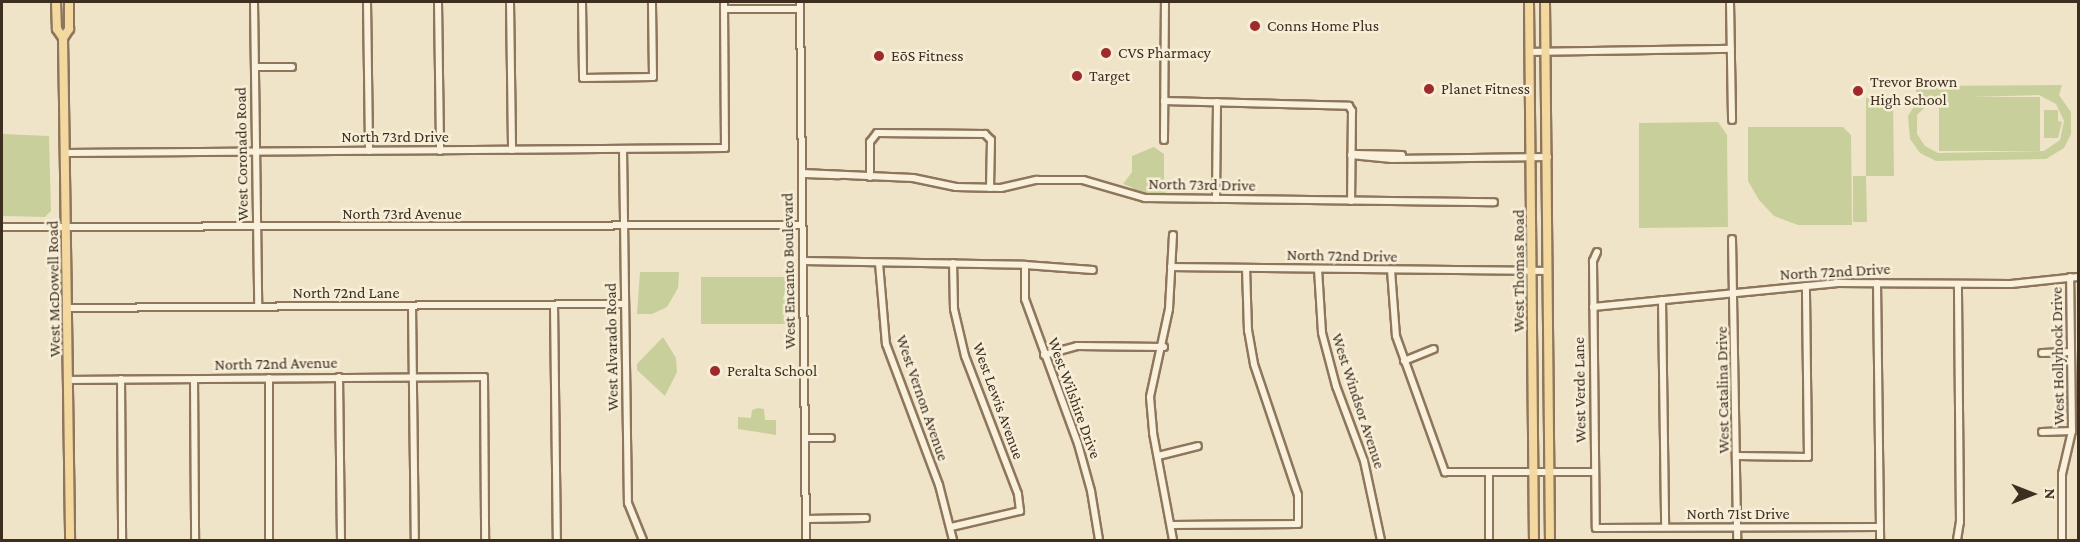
<!DOCTYPE html>
<html>
<head>
<meta charset="utf-8">
<style>
	body { margin:0 }
	#map { position:relative; width:2080px; height:542px; overflow:hidden; background:#f0e4c8; font-family:"Crimson Pro",serif }
	div>[style] { position:absolute }
	[style*='--x'] { left:calc(var(--x)*1px); top:calc(var(--y)*1px); width:calc(var(--w)*1px); rotate:calc(var(--a)*1deg) }
	.green>* { inset:0; background:#c9cf9b; transform-origin:0 0 }
	.roads { filter:drop-shadow(2px 0 #8d765c) drop-shadow(-2px 0 #8d765c) drop-shadow(0 2px #8d765c) drop-shadow(0 -2px #8d765c) }
	.minor>* { height:6px; margin:-3px; padding:0 3px; transform-origin:3px; border-radius:3px; background:#faf1dc }
	.major>* { height:8px; margin:-4px; padding:0 4px; transform-origin:4px; border-radius:4px; background:#f3d9a0 }
	.dots>* { width:16px; height:16px; translate:-50% -50%; box-sizing:border-box; border:3px solid #f7eed8; border-radius:50% }
	span { translate:-50% -50%; white-space:nowrap; text-align:center; line-height:1.15; -webkit-text-stroke:5px #f7eed8; paint-order:stroke }
	.poi-label { font-size:16px; color:#3d2e20 }
	.left { translate:0 -50%; text-align:left }
	.street-label { font-size:16px; color:#3d2e20 }
	.frame { position:absolute; inset:0; border:3px solid #3d2e20; pointer-events:none }
	.north { position:absolute; left:2002px; top:464px; width:60px; height:60px; -webkit-text-stroke:4px #f7eed8; paint-order:stroke; rotate:90deg; font-size:16px; font-weight:700; line-height:24px; text-align:center; color:#3d2e20 }
	.north::after { content:''; display:block; margin:auto; width:21px; height:27px; background:#3d2e20; clip-path:polygon(50% 0,100% 100%,50% 72%,0 100%) }
</style>
</head>
<body>
<div id="map">
	<div class="green">
		<i style="clip-path:polygon(evenodd,2062px 85px,2059px 95px,2071px 112px,2071px 134px,2064px 148px,2046px 159px,1936px 161px,1920px 153px,1910px 139px,1908px 116px,1920px 97px,1916px 96px,1916px 86px,2062px 85px,2039px 95px,2056px 104px,2064px 121px,2060px 140px,2044px 151px,1938px 153px,1925px 146px,1917px 134px,1917px 115px,1934px 98px,2039px 95px)"></i>
		<i style="left:2040px;top:97px;width:54px;height:101px;rotate:90deg"></i>
		<i style="clip-path:polygon(1866px 98px,1893px 98px,1894px 176px,1866px 176px,1867px 222px,1853px 222px,1853px 176px,1866px 176px)"></i>
		<i style="clip-path:polygon(2044px 110px,2058px 110px,2058px 121px,2062px 122px,2058px 138px,2044px 138px)"></i>
		<i style="clip-path:polygon(1718px 122px,1727px 135px,1728px 227px,1639px 228px,1639px 123px)"></i>
		<i style="clip-path:polygon(1748px 127px,1843px 127px,1851px 135px,1852px 225px,1798px 225px,1774px 216px,1759px 200px,1748px 181px)"></i>
		<i style="clip-path:polygon(2px 134px,49px 136px,51px 211px,45px 217px,2px 216px)"></i>
		<i style="clip-path:polygon(1154px 147px,1164px 154px,1164px 184px,1168px 191px,1164px 194px,1133px 192px,1133px 188px,1123px 184px,1132px 172px,1132px 156px)"></i>
		<i style="clip-path:polygon(640px 272px,679px 272px,678px 288px,667px 307px,652px 314px,637px 314px)"></i>
		<i style="left:787px;top:277px;width:47px;height:86px;rotate:90deg"></i>
		<i style="clip-path:polygon(663px 337px,676px 358px,677px 372px,665px 396px,637px 370px,637px 364px)"></i>
		<i style="clip-path:polygon(758px 408px,764px 409px,765px 420px,776px 420px,776px 435px,738px 429px,738px 417px,751px 418px,752px 410px)"></i>
	</div>
	<div class="roads">
		<div class="minor">
			<i style="--x:254;--y:2;--w:305;--a:89.2"></i>
			<i style="--x:367;--y:2;--w:149;--a:89.2"></i>
			<i style="--x:438;--y:2;--w:149;--a:89.2"></i>
			<i style="--x:510;--y:2;--w:148;--a:89.2"></i>
			<i style="--x:582;--y:2;--w:76;--a:89.2"></i>
			<i style="--x:583;--y:78;--w:70;--a:-0.8"></i>
			<i style="--x:653;--y:77;--w:75;--a:-90.8"></i>
			<i style="--x:800;--y:2;--w:538;--a:89.36"></i>
			<i style="--x:1730;--y:2;--w:118;--a:89"></i>
			<i style="--x:724;--y:9;--w:76;--a:0"></i>
			<i style="--x:1530;--y:52;--w:201;--a:-0.9"></i>
			<i style="--x:255;--y:67;--w:37;--a:0"></i>
			<i style="--x:1164;--y:101;--w:185;--a:1.5"></i>
			<i style="--x:1349;--y:106;--w:6;--a:59"></i>
			<i style="--x:1352;--y:111;--w:90;--a:90.6"></i>
			<i style="--x:1164;--y:140;--w:138;--a:-89.6"></i>
			<i style="--x:623;--y:149;--w:354;--a:89.2"></i>
			<i style="--x:628;--y:503;--w:40;--a:68"></i>
			<i style="--x:65;--y:153;--w:660;--a:-0.43"></i>
			<i style="--x:725;--y:148;--w:146;--a:-90.4"></i>
			<i style="--x:1355;--y:154;--w:47;--a:1.2"></i>
			<i style="--x:1351;--y:155;--w:41;--a:5.6"></i>
			<i style="--x:1392;--y:159;--w:156;--a:-0.7"></i>
			<i style="--x:802;--y:173;--w:111;--a:2.6"></i>
			<i style="--x:913;--y:178;--w:44;--a:11.8"></i>
			<i style="--x:956;--y:187;--w:45;--a:1.3"></i>
			<i style="--x:1001;--y:188;--w:37;--a:-13"></i>
			<i style="--x:1037;--y:180;--w:46;--a:0"></i>
			<i style="--x:1083;--y:180;--w:65;--a:16.2"></i>
			<i style="--x:1145;--y:198;--w:349;--a:0.7"></i>
			<i style="--x:805;--y:174;--w:34;--a:2"></i>
			<i style="--x:870;--y:177;--w:35;--a:-90"></i>
			<i style="--x:870;--y:142;--w:11;--a:-52"></i>
			<i style="--x:877;--y:133;--w:108;--a:0.5"></i>
			<i style="--x:985;--y:134;--w:8;--a:45"></i>
			<i style="--x:991;--y:140;--w:48;--a:91.2"></i>
			<i style="--x:1216;--y:199;--w:97;--a:-89.4"></i>
			<i style="--x:2;--y:227;--w:800;--a:-0.14"></i>
			<i style="--x:1173;--y:235;--w:74;--a:93.1"></i>
			<i style="--x:1169;--y:309;--w:90;--a:102.2"></i>
			<i style="--x:1150;--y:397;--w:36;--a:85"></i>
			<i style="--x:1153;--y:433;--w:109;--a:79.4"></i>
			<i style="--x:1732;--y:239;--w:301;--a:89"></i>
			<i style="--x:1597;--y:252;--w:10;--a:114"></i>
			<i style="--x:1593;--y:261;--w:267;--a:89.4"></i>
			<i style="--x:1596;--y:528;--w:284;--a:-0.2"></i>
			<i style="--x:803;--y:261;--w:222;--a:1"></i>
			<i style="--x:1025;--y:265;--w:68;--a:4.2"></i>
			<i style="--x:879;--y:263;--w:81;--a:85.1"></i>
			<i style="--x:886;--y:344;--w:151;--a:69.4"></i>
			<i style="--x:939;--y:485;--w:57;--a:75.7"></i>
			<i style="--x:1025;--y:265;--w:34;--a:90"></i>
			<i style="--x:1025;--y:299;--w:154;--a:69.9"></i>
			<i style="--x:1078;--y:444;--w:49;--a:74.5"></i>
			<i style="--x:1091;--y:491;--w:50;--a:80.7"></i>
			<i style="--x:1171;--y:267;--w:377;--a:0.6"></i>
			<i style="--x:1318;--y:269;--w:64;--a:86.4"></i>
			<i style="--x:1322;--y:333;--w:55;--a:75.2"></i>
			<i style="--x:1336;--y:386;--w:80;--a:69.5"></i>
			<i style="--x:1364;--y:461;--w:81;--a:77.9"></i>
			<i style="--x:1391;--y:270;--w:66;--a:85.7"></i>
			<i style="--x:1396;--y:336;--w:145;--a:70.2"></i>
			<i style="--x:1445;--y:472;--w:150;--a:0"></i>
			<i style="--x:1877;--y:283;--w:257;--a:89.3"></i>
			<i style="--x:1662;--y:300;--w:227;--a:89.2"></i>
			<i style="--x:554;--y:305;--w:235;--a:89.3"></i>
			<i style="--x:412;--y:306;--w:234;--a:89.3"></i>
			<i style="--x:1593;--y:307;--w:244;--a:-5.6"></i>
			<i style="--x:1836;--y:283;--w:175;--a:0.3"></i>
			<i style="--x:2011;--y:284;--w:67;--a:-6"></i>
			<i style="--x:68;--y:308;--w:557;--a:-0.41"></i>
			<i style="--x:2042;--y:353;--w:29;--a:-2"></i>
			<i style="--x:1044;--y:355;--w:34;--a:-15"></i>
			<i style="--x:1077;--y:346;--w:87;--a:0.7"></i>
			<i style="--x:1404;--y:361;--w:32;--a:-22"></i>
			<i style="--x:339;--y:377;--w:163;--a:89.3"></i>
			<i style="--x:269;--y:378;--w:162;--a:90"></i>
			<i style="--x:121;--y:379;--w:161;--a:89.6"></i>
			<i style="--x:194;--y:379;--w:161;--a:89.6"></i>
			<i style="--x:68;--y:380;--w:416;--a:-0.4"></i>
			<i style="--x:484;--y:377;--w:163;--a:89.6"></i>
			<i style="--x:2042;--y:432;--w:30;--a:-2"></i>
			<i style="--x:805;--y:438;--w:26;--a:0"></i>
			<i style="--x:1158;--y:456;--w:41;--a:-14"></i>
			<i style="--x:1737;--y:456;--w:71;--a:0.8"></i>
			<i style="--x:1808;--y:457;--w:171;--a:-90.7"></i>
			<i style="--x:1489;--y:472;--w:68;--a:90"></i>
			<i style="--x:806;--y:519;--w:60;--a:-1"></i>
			<i style="--x:1172;--y:525;--w:126;--a:-0.5"></i>
			<i style="--x:1298;--y:524;--w:29;--a:-90"></i>
			<i style="--x:1298;--y:495;--w:138;--a:-108.6"></i>
			<i style="--x:1254;--y:364;--w:34;--a:-100"></i>
			<i style="--x:1248;--y:331;--w:63;--a:-91.8"></i>
			<i style="--x:951;--y:527;--w:71;--a:-13.1"></i>
			<i style="--x:1020;--y:511;--w:17;--a:-97"></i>
			<i style="--x:1018;--y:494;--w:148;--a:-111"></i>
			<i style="--x:965;--y:356;--w:48;--a:-103.2"></i>
			<i style="--x:954;--y:309;--w:46;--a:-91.2"></i>
			<i style="--x:1957;--y:540;--w:18;--a:-81"></i>
			<i style="--x:1960;--y:522;--w:238;--a:-90.5"></i>
			<i style="--x:2062;--y:540;--w:66;--a:-90"></i>
			<i style="--x:2062;--y:474;--w:44;--a:-76.9"></i>
			<i style="--x:2072;--y:431;--w:154;--a:-90.7"></i>
		</div>
		<div class="major">
			<i style="--x:56;--y:2;--w:27;--a:88"></i>
			<i style="--x:57;--y:29;--w:11;--a:56"></i>
			<i style="--x:63;--y:38;--w:64;--a:89.1"></i>
			<i style="--x:64;--y:102;--w:438;--a:89.2"></i>
			<i style="--x:1529;--y:2;--w:538;--a:89.47"></i>
			<i style="--x:1545;--y:2;--w:538;--a:89.47"></i>
			<i style="--x:63;--y:38;--w:11;--a:-56"></i>
			<i style="--x:69;--y:29;--w:27;--a:-90"></i>
		</div>
	</div>
	<div class="dots">
		<i style="left:1255px;top:26px;background:#9e2a2b"></i>
		<i style="left:1106px;top:53px;background:#9e2a2b"></i>
		<i style="left:879px;top:56px;background:#9e2a2b"></i>
		<i style="left:1077px;top:76px;background:#9e2a2b"></i>
		<i style="left:1429px;top:89px;background:#9e2a2b"></i>
		<i style="left:1858px;top:91px;background:#9e2a2b"></i>
		<i style="left:715px;top:371px;background:#9e2a2b"></i>
	</div>
	<div class="poi-label">
		<span class="left" style="left:1267px;top:26px">Conns Home Plus</span>
		<span class="left" style="left:1118px;top:53px">CVS Pharmacy</span>
		<span class="left" style="left:891px;top:56px">EōS Fitness</span>
		<span class="left" style="left:1089px;top:76px">Target</span>
		<span class="left" style="left:1870px;top:91px">Trevor Brown<br>High School</span>
		<span class="left" style="left:1441px;top:89px">Planet Fitness</span>
		<span class="left" style="left:727px;top:371px">Peralta School</span>
	</div>
	<div class="street-label">
		<span style="left:395px;top:137px">North 73rd Drive</span>
		<span style="left:242px;top:154px;rotate:-91deg">West Coronado Road</span>
		<span style="left:1202px;top:185px;rotate:1deg">North 73rd Drive</span>
		<span style="left:402px;top:214px">North 73rd Avenue</span>
		<span style="left:1342px;top:256px;rotate:1deg">North 72nd Drive</span>
		<span style="left:789px;top:271px;rotate:-91deg">West Encanto Boulevard</span>
		<span style="left:1519px;top:271px;rotate:-90deg">West Thomas Road</span>
		<span style="left:1835px;top:272px;rotate:-3deg">North 72nd Drive</span>
		<span style="left:54px;top:289px;rotate:-91deg">West McDowell Road</span>
		<span style="left:346px;top:293px">North 72nd Lane</span>
		<span style="left:612px;top:347px;rotate:-91deg">West Alvarado Road</span>
		<span style="left:2058px;top:356px;rotate:-91deg">West Hollyhock Drive</span>
		<span style="left:276px;top:364px;rotate:-1deg">North 72nd Avenue</span>
		<span style="left:1580px;top:390px;rotate:-91deg">West Verde Lane</span>
		<span style="left:1723px;top:390px;rotate:-91deg">West Catalina Drive</span>
		<span style="left:922px;top:398px;rotate:71deg">West Vernon Avenue</span>
		<span style="left:1074px;top:398px;rotate:70deg">West Wilshire Drive</span>
		<span style="left:998px;top:401px;rotate:70deg">West Lewis Avenue</span>
		<span style="left:1358px;top:401px;rotate:72deg">West Windsor Avenue</span>
		<span style="left:1738px;top:514px">North 71st Drive</span>
	</div>
	<div class="frame"></div>
	<div class="north">N</div>
</div>
</body>
</html>
